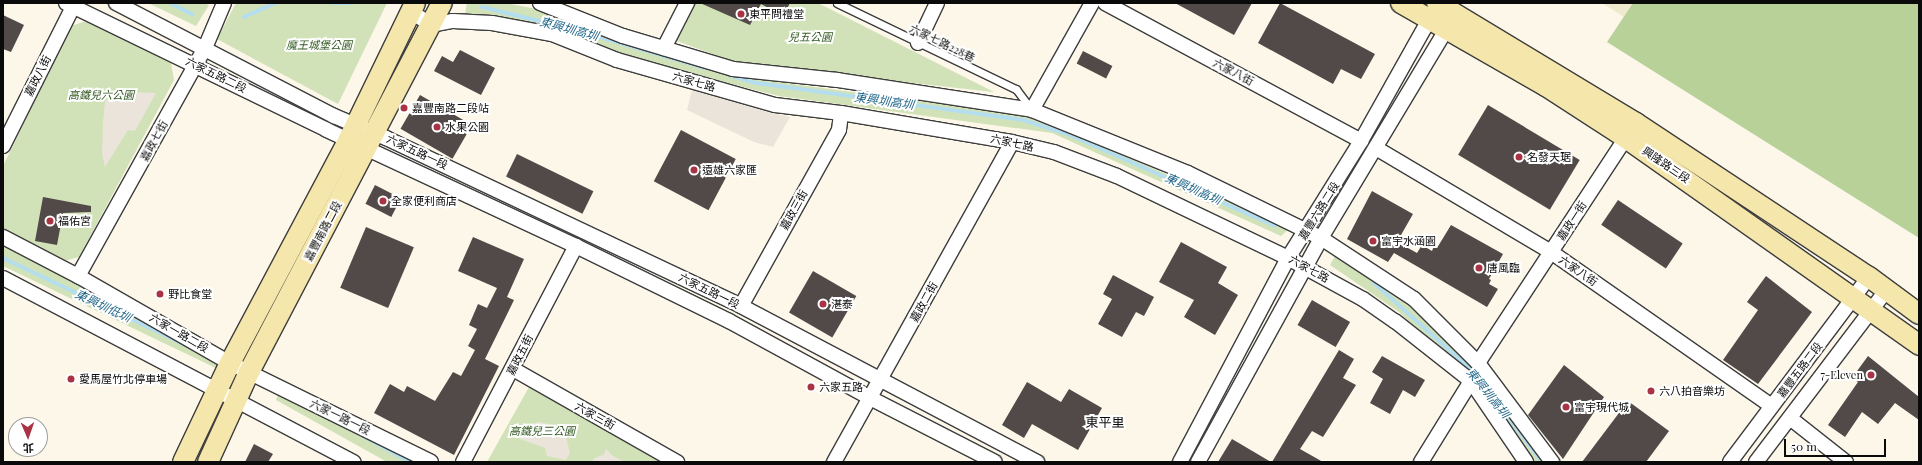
<!DOCTYPE html>
<html>
<head>
<meta charset="utf-8">
<style>
	body { margin:0 }
	#map { position:relative; width:1922px; height:465px; overflow:hidden; background:#fcf7e9; font-family:"Playfair Display","Noto Sans TC",serif }
	div>[style] { position:absolute }
	[style*='--x'] { left:calc(var(--x)*1px); top:calc(var(--y)*1px); width:calc(var(--w)*1px); rotate:calc(var(--a)*1deg) }
	.farmland>* { inset:0; background:#efe9cd }
	.green>* { inset:0; background:#d2e2b8 }
	.forest>* { inset:0; background:#b7d199 }
	.plaza>* { inset:0; background:#eae4da }
	.stream>* { height:4px; margin:-2px; padding:0 2px; transform-origin:2px; border-radius:2px; background:#b4deee }
	.building>* { inset:0; background:#514a48; transform-origin:0 0 }
	.roads { filter:drop-shadow(1px 0 #3d3d3d) drop-shadow(-1px 0 #3d3d3d) drop-shadow(0 1px #3d3d3d) drop-shadow(0 -1px #3d3d3d) }
	.lane>* { height:7px; margin:-3.5px; padding:0 3.5px; transform-origin:3.5px; border-radius:3.5px; background:#fff }
	.street>* { height:14px; margin:-7px; padding:0 7px; transform-origin:7px; border-radius:7px; background:#fff }
	.secondary>* { height:20px; margin:-10px; padding:0 10px; transform-origin:10px; border-radius:10px; background:#f5e6ab }
	.dots>* { width:11px; height:11px; translate:-50% -50%; box-sizing:border-box; border:2px solid #fff; border-radius:50% }
	span { translate:-50% -50%; white-space:nowrap; text-align:center; line-height:1.15; -webkit-text-stroke:4px #fff; paint-order:stroke }
	.poi-label { font-size:11px; color:#0a0a0a }
	.left { translate:0 -50%; text-align:left }
	.right { translate:-100% -50%; text-align:right }
	.park-label { font-size:11px; color:#335923; font-style:italic }
	.street-label { font-size:11px; color:#0a0a0a }
	.water-label { font-size:12px; color:#23688b; font-style:italic }
	.quarter-label { font-size:13px; color:#0a0a0a }
	.frame { position:absolute; inset:0; border:4px solid #0a0a0a; pointer-events:none }
	.north { position:absolute; left:8px; top:417px; width:40px; height:40px; box-sizing:border-box; background:#fff; border:1px solid #9d9d9d; border-radius:50%; rotate:178deg; font-size:11px; font-weight:700; line-height:16px; text-align:center; color:#0a0a0a }
	.north::after { content:''; display:block; margin:auto; width:14px; height:18px; background:#a83344; clip-path:polygon(50% 0,100% 100%,50% 72%,0 100%) }
	.scale { position:absolute; left:1784px; top:439px; width:102px; height:18px; box-sizing:border-box; border:2px solid #0a0a0a; border-top:0; padding-left:5px; font-size:12px; line-height:14px; white-space:nowrap; color:#0a0a0a; -webkit-text-stroke:3px #fff; paint-order:stroke }
</style>
</head>
<body>
<div id="map">
	<div class="farmland">
		<i style="clip-path:polygon(1602px 3px,1633px 3px,1624px 17px)"></i>
	</div>
	<div class="green">
		<i style="clip-path:polygon(148px 3px,204px 3px,209px 5px,196px 26px)"></i>
		<i style="clip-path:polygon(236px 3px,387px 3px,338px 104px,217px 39px)"></i>
		<i style="clip-path:polygon(467px 3px,506px 3px,547px 11px,636px 45px,755px 79px,1019px 114px,1045px 121px,1290px 228px,1281px 236px,1052px 133px,779px 96px,646px 62px,543px 27px,465px 14px)"></i>
		<i style="clip-path:polygon(692px 3px,818px 3px,994px 92px,740px 64px,674px 40px)"></i>
		<i style="clip-path:polygon(86px 21px,171px 63px,174px 80px,79px 257px,64px 261px,3px 228px,3px 166px,71px 26px)"></i>
		<i style="clip-path:polygon(3px 243px,226px 357px,220px 370px,3px 266px)"></i>
		<i style="clip-path:polygon(1336px 254px,1411px 303px,1476px 366px,1548px 462px,1532px 462px,1468px 376px,1399px 312px,1330px 265px)"></i>
		<i style="clip-path:polygon(282px 384px,422px 462px,387px 462px,276px 400px)"></i>
		<i style="clip-path:polygon(529px 387px,666px 462px,487px 462px)"></i>
	</div>
	<div class="forest">
		<i style="clip-path:polygon(1633px 3px,1919px 3px,1919px 238px,1607px 42px)"></i>
	</div>
	<div class="plaza">
		<i style="clip-path:polygon(692px 90px,771px 113px,790px 117px,773px 147px,754px 142px,687px 110px)"></i>
		<i style="clip-path:polygon(112px 91px,156px 93px,135px 131px,128px 130px,105px 167px,102px 153px,103px 122px,105px 102px)"></i>
		<i style="clip-path:polygon(540px 422px,552px 425px,566px 437px,570px 453px,566px 460px,547px 456px,545px 448px,520px 439px,521px 430px,527px 425px)"></i>
		<i style="clip-path:polygon(606px 449px,613px 456px,625px 462px,593px 462px,593px 459px,604px 454px)"></i>
	</div>
	<div class="stream">
		<i style="--x:170;--y:3;--w:25;--a:27"></i>
		<i style="--x:332;--y:3;--w:18;--a:0"></i>
		<i style="--x:482;--y:7;--w:93;--a:13.7"></i>
		<i style="--x:572;--y:29;--w:139;--a:16.3"></i>
		<i style="--x:244;--y:17;--w:34;--a:-24"></i>
		<i style="--x:729;--y:75;--w:28;--a:17"></i>
		<i style="--x:756;--y:83;--w:270;--a:7.9"></i>
		<i style="--x:1023;--y:120;--w:49;--a:17.7"></i>
		<i style="--x:1070;--y:135;--w:224;--a:23.9"></i>
		<i style="--x:3;--y:258;--w:202;--a:25.5"></i>
		<i style="--x:1374;--y:283;--w:134;--a:41.7"></i>
		<i style="--x:1474;--y:372;--w:113;--a:52.9"></i>
		<i style="--x:365;--y:437;--w:51;--a:29.1"></i>
	</div>
	<div class="building">
		<i style="clip-path:polygon(700px 3px,790px 3px,783px 16px,761px 4px,750px 25px)"></i>
		<i style="clip-path:polygon(1175px 3px,1252px 3px,1234px 35px)"></i>
		<i style="clip-path:polygon(1280px 3px,1375px 54px,1361px 79px,1341px 69px,1333px 84px,1258px 43px)"></i>
		<i style="clip-path:polygon(3px 15px,24px 25px,11px 52px,3px 49px)"></i>
		<i style="clip-path:polygon(460px 50px,495px 68px,481px 95px,434px 71px,442px 56px,453px 62px)"></i>
		<i style="left:1083px;top:51px;width:33px;height:14px;rotate:27deg"></i>
		<i style="left:420px;top:95px;width:60px;height:39px;rotate:30deg"></i>
		<i style="left:1488px;top:105px;width:107px;height:58px;rotate:31deg"></i>
		<i style="left:681px;top:130px;width:62px;height:58px;rotate:28deg"></i>
		<i style="left:517px;top:154px;width:85px;height:25px;rotate:26deg"></i>
		<i style="left:375px;top:185px;width:29px;height:21px;rotate:27deg"></i>
		<i style="clip-path:polygon(1372px 191px,1413px 214px,1397px 242px,1417px 253px,1422px 245px,1432px 251px,1434px 246px,1437px 248px,1451px 225px,1503px 254px,1489px 279px,1491px 280px,1489px 284px,1498px 289px,1487px 307px,1394px 253px,1388px 262px,1347px 239px)"></i>
		<i style="clip-path:polygon(43px 197px,91px 206px,91px 212px,63px 213px,57px 245px,35px 241px)"></i>
		<i style="left:1618px;top:200px;width:78px;height:30px;rotate:34deg"></i>
		<i style="left:366px;top:227px;width:52px;height:66px;rotate:23deg"></i>
		<i style="clip-path:polygon(473px 237px,524px 259px,507px 297px,514px 300px,485px 359px,499px 366px,454px 455px,374px 413px,390px 384px,404px 392px,407px 386px,435px 401px,453px 372px,461px 376px,475px 350px,468px 346px,477px 329px,469px 325px,478px 304px,487px 308px,497px 288px,458px 271px)"></i>
		<i style="clip-path:polygon(1181px 242px,1227px 267px,1218px 283px,1238px 295px,1215px 335px,1184px 317px,1194px 300px,1159px 282px)"></i>
		<i style="left:813px;top:271px;width:50px;height:48px;rotate:30deg"></i>
		<i style="clip-path:polygon(1113px 275px,1154px 297px,1144px 316px,1136px 312px,1122px 337px,1098px 324px,1112px 299px,1103px 294px)"></i>
		<i style="clip-path:polygon(1766px 276px,1812px 312px,1758px 384px,1723px 360px,1758px 310px,1747px 302px)"></i>
		<i style="left:1312px;top:300px;width:44px;height:29px;rotate:30deg"></i>
		<i style="clip-path:polygon(1339px 350px,1354px 359px,1343px 378px,1356px 385px,1323px 437px,1312px 431px,1300px 449px,1323px 462px,1272px 462px)"></i>
		<i style="clip-path:polygon(1382px 356px,1425px 380px,1415px 397px,1403px 390px,1390px 414px,1370px 403px,1383px 379px,1372px 372px)"></i>
		<i style="clip-path:polygon(1868px 356px,1919px 397px,1919px 420px,1895px 403px,1878px 424px,1862px 412px,1845px 437px,1828px 425px,1858px 382px,1852px 378px)"></i>
		<i style="clip-path:polygon(1564px 365px,1604px 397px,1563px 459px,1528px 415px)"></i>
		<i style="clip-path:polygon(1027px 382px,1061px 402px,1069px 389px,1102px 408px,1078px 450px,1032px 424px,1024px 438px,1002px 425px)"></i>
		<i style="clip-path:polygon(1628px 401px,1669px 431px,1646px 462px,1582px 462px)"></i>
		<i style="clip-path:polygon(1232px 439px,1271px 462px,1218px 462px)"></i>
		<i style="clip-path:polygon(254px 444px,273px 454px,268px 462px,245px 462px)"></i>
	</div>
	<div class="roads">
		<div class="lane">
			<i style="--x:837;--y:3;--w:199;--a:25.7"></i>
			<i style="--x:1016;--y:89;--w:26;--a:53"></i>
		</div>
		<div class="street">
			<i style="--x:66;--y:3;--w:290;--a:25.9"></i>
			<i style="--x:327;--y:130;--w:275;--a:25"></i>
			<i style="--x:576;--y:246;--w:170;--a:26.1"></i>
			<i style="--x:729;--y:321;--w:161;--a:28.6"></i>
			<i style="--x:870;--y:398;--w:140;--a:27.1"></i>
			<i style="--x:116;--y:3;--w:246;--a:27.4"></i>
			<i style="--x:334;--y:116;--w:56;--a:22.9"></i>
			<i style="--x:386;--y:138;--w:393;--a:25.3"></i>
			<i style="--x:741;--y:306;--w:335;--a:27.8"></i>
			<i style="--x:540;--y:3;--w:89;--a:21.7"></i>
			<i style="--x:623;--y:36;--w:115;--a:16.7"></i>
			<i style="--x:733;--y:69;--w:105;--a:6"></i>
			<i style="--x:837;--y:80;--w:197;--a:8.7"></i>
			<i style="--x:1032;--y:110;--w:168;--a:22"></i>
			<i style="--x:1188;--y:173;--w:148;--a:26"></i>
			<i style="--x:1321;--y:238;--w:111;--a:33.3"></i>
			<i style="--x:1414;--y:299;--w:91;--a:45"></i>
			<i style="--x:1478;--y:363;--w:124;--a:53.2"></i>
			<i style="--x:1105;--y:3;--w:291;--a:28.3"></i>
			<i style="--x:411;--y:12;--w:25;--a:32"></i>
			<i style="--x:432;--y:25;--w:21;--a:-11"></i>
			<i style="--x:453;--y:21;--w:39;--a:3"></i>
			<i style="--x:492;--y:23;--w:61;--a:10.4"></i>
			<i style="--x:552;--y:34;--w:70;--a:21.8"></i>
			<i style="--x:617;--y:60;--w:164;--a:15.9"></i>
			<i style="--x:775;--y:105;--w:66;--a:6.9"></i>
			<i style="--x:841;--y:113;--w:173;--a:9.6"></i>
			<i style="--x:1012;--y:142;--w:43;--a:13.4"></i>
			<i style="--x:1054;--y:152;--w:67;--a:20.9"></i>
			<i style="--x:1117;--y:176;--w:190;--a:25.6"></i>
			<i style="--x:1288;--y:258;--w:85;--a:28.7"></i>
			<i style="--x:1363;--y:299;--w:39;--a:35"></i>
			<i style="--x:1395;--y:321;--w:97;--a:38.3"></i>
			<i style="--x:1471;--y:381;--w:98;--a:55.8"></i>
			<i style="--x:918;--y:43;--w:44;--a:-64.6"></i>
			<i style="--x:664;--y:48;--w:51;--a:-62.9"></i>
			<i style="--x:1032;--y:110;--w:123;--a:-60.7"></i>
			<i style="--x:3;--y:146;--w:156;--a:-63.3"></i>
			<i style="--x:1376;--y:148;--w:204;--a:30.7"></i>
			<i style="--x:1551;--y:252;--w:269;--a:34.9"></i>
			<i style="--x:3;--y:237;--w:85;--a:27.5"></i>
			<i style="--x:78;--y:276;--w:175;--a:29.8"></i>
			<i style="--x:230;--y:363;--w:224;--a:26.2"></i>
			<i style="--x:78;--y:276;--w:261;--a:-60.9"></i>
			<i style="--x:205;--y:48;--w:49;--a:-67.1"></i>
			<i style="--x:3;--y:278;--w:396;--a:27.7"></i>
			<i style="--x:741;--y:306;--w:201;--a:-60.9"></i>
			<i style="--x:839;--y:130;--w:17;--a:-83"></i>
			<i style="--x:1478;--y:363;--w:269;--a:-56.7"></i>
			<i style="--x:513;--y:369;--w:189;--a:29.6"></i>
			<i style="--x:1790;--y:418;--w:71;--a:38.2"></i>
			<i style="--x:463;--y:462;--w:244;--a:-62.4"></i>
			<i style="--x:834;--y:462;--w:366;--a:-60.9"></i>
			<i style="--x:1180;--y:462;--w:231;--a:-62.1"></i>
			<i style="--x:1288;--y:258;--w:138;--a:-58"></i>
			<i style="--x:1361;--y:141;--w:149;--a:-60.7"></i>
			<i style="--x:1198;--y:462;--w:256;--a:-61.2"></i>
			<i style="--x:1321;--y:238;--w:252;--a:-59"></i>
			<i style="--x:1421;--y:462;--w:95;--a:-58.3"></i>
			<i style="--x:1730;--y:462;--w:231;--a:-53.1"></i>
			<i style="--x:1756;--y:462;--w:215;--a:-52.8"></i>
		</div>
		<div class="secondary">
			<i style="--x:1401;--y:3;--w:167;--a:29.8"></i>
			<i style="--x:1546;--y:86;--w:95;--a:33"></i>
			<i style="--x:1626;--y:138;--w:359;--a:35.2"></i>
			<i style="--x:1437;--y:3;--w:232;--a:31.1"></i>
			<i style="--x:1636;--y:123;--w:279;--a:33.5"></i>
			<i style="--x:1869;--y:277;--w:62;--a:36.5"></i>
			<i style="--x:183;--y:462;--w:110;--a:-64.6"></i>
			<i style="--x:230;--y:363;--w:254;--a:-62"></i>
			<i style="--x:349;--y:139;--w:151;--a:-64.1"></i>
			<i style="--x:208;--y:462;--w:99;--a:-65.5"></i>
			<i style="--x:249;--y:372;--w:416;--a:-62.4"></i>
		</div>
	</div>
	<div class="dots">
		<i style="left:741px;top:14px;background:#a83344"></i>
		<i style="left:404px;top:108px;background:#a83344"></i>
		<i style="left:437px;top:127px;background:#a83344"></i>
		<i style="left:1519px;top:157px;background:#a83344"></i>
		<i style="left:694px;top:170px;background:#a83344"></i>
		<i style="left:383px;top:201px;background:#a83344"></i>
		<i style="left:50px;top:221px;background:#a83344"></i>
		<i style="left:1373px;top:241px;background:#a83344"></i>
		<i style="left:1479px;top:268px;background:#a83344"></i>
		<i style="left:160px;top:294px;background:#a83344"></i>
		<i style="left:823px;top:304px;background:#a83344"></i>
		<i style="left:1871px;top:375px;background:#a83344"></i>
		<i style="left:71px;top:379px;background:#a83344"></i>
		<i style="left:811px;top:387px;background:#a83344"></i>
		<i style="left:1651px;top:391px;background:#a83344"></i>
		<i style="left:1566px;top:407px;background:#a83344"></i>
	</div>
	<div class="poi-label">
		<span class="left" style="left:749px;top:14px">東平問禮堂</span>
		<span class="left" style="left:412px;top:108px">嘉豐南路二段站</span>
		<span class="left" style="left:445px;top:127px">水果公園</span>
		<span class="left" style="left:1527px;top:157px">名發天琚</span>
		<span class="left" style="left:702px;top:170px">遠雄六家匯</span>
		<span class="left" style="left:391px;top:201px">全家便利商店</span>
		<span class="left" style="left:58px;top:221px">福佑宮</span>
		<span class="left" style="left:1381px;top:241px">富宇水涵園</span>
		<span class="left" style="left:1487px;top:268px">唐風臨</span>
		<span class="left" style="left:168px;top:294px">野比食堂</span>
		<span class="left" style="left:831px;top:304px">湛泰</span>
		<span class="right" style="left:1863px;top:375px">7-Eleven</span>
		<span class="left" style="left:79px;top:379px">愛馬屋竹北停車場</span>
		<span class="left" style="left:819px;top:387px">六家五路</span>
		<span class="left" style="left:1659px;top:391px">六八拍音樂坊</span>
		<span class="left" style="left:1574px;top:407px">富宇現代城</span>
	</div>
	<div class="park-label">
		<span style="left:810px;top:37px">兒五公園</span>
		<span style="left:319px;top:45px">魔王城堡公園</span>
		<span style="left:101px;top:95px">高鐵兒六公園</span>
		<span style="left:542px;top:431px">高鐵兒三公園</span>
	</div>
	<div class="street-label">
		<span style="left:942px;top:43px;rotate:26deg">六家七路228巷</span>
		<span style="left:1233px;top:72px;rotate:28deg">六家八街</span>
		<span style="left:216px;top:75px;rotate:26deg">六家五路二段</span>
		<span style="left:38px;top:76px;rotate:-63deg">嘉政八街</span>
		<span style="left:694px;top:82px;rotate:16deg">六家七路</span>
		<span style="left:154px;top:141px;rotate:-61deg">嘉政七街</span>
		<span style="left:1012px;top:143px;rotate:12deg">六家七路</span>
		<span style="left:417px;top:152px;rotate:25deg">六家五路一段</span>
		<span style="left:1666px;top:165px;rotate:34deg">興隆路三段</span>
		<span style="left:794px;top:210px;rotate:-61deg">嘉政三街</span>
		<span style="left:1319px;top:211px;rotate:-58deg">嘉豐六路二段</span>
		<span style="left:1572px;top:221px;rotate:-57deg">嘉政一街</span>
		<span style="left:323px;top:231px;rotate:-62deg">嘉豐南路二段</span>
		<span style="left:1309px;top:269px;rotate:29deg">六家七路</span>
		<span style="left:1578px;top:271px;rotate:35deg">六家八街</span>
		<span style="left:709px;top:291px;rotate:26deg">六家五路一段</span>
		<span style="left:924px;top:302px;rotate:-61deg">嘉政二街</span>
		<span style="left:179px;top:333px;rotate:30deg">六家一路二段</span>
		<span style="left:520px;top:355px;rotate:-63deg">嘉政五街</span>
		<span style="left:1800px;top:370px;rotate:-53deg">嘉豐五路二段</span>
		<span style="left:595px;top:416px;rotate:29deg">六家三街</span>
		<span style="left:340px;top:417px;rotate:26deg">六家一路一段</span>
	</div>
	<div class="water-label">
		<span style="left:569px;top:29px;rotate:15deg">東興圳高圳</span>
		<span style="left:884px;top:101px;rotate:8deg">東興圳高圳</span>
		<span style="left:1193px;top:189px;rotate:24deg">東興圳高圳</span>
		<span style="left:103px;top:306px;rotate:25deg">東興圳低圳</span>
		<span style="left:1488px;top:393px;rotate:51deg">東興圳高圳</span>
	</div>
	<div class="quarter-label">
		<span style="left:1105px;top:422px">東平里</span>
	</div>
	<div class="frame"></div>
	<div class="north">北</div>
	<div class="scale">50 m</div>
</div>
</body>
</html>
